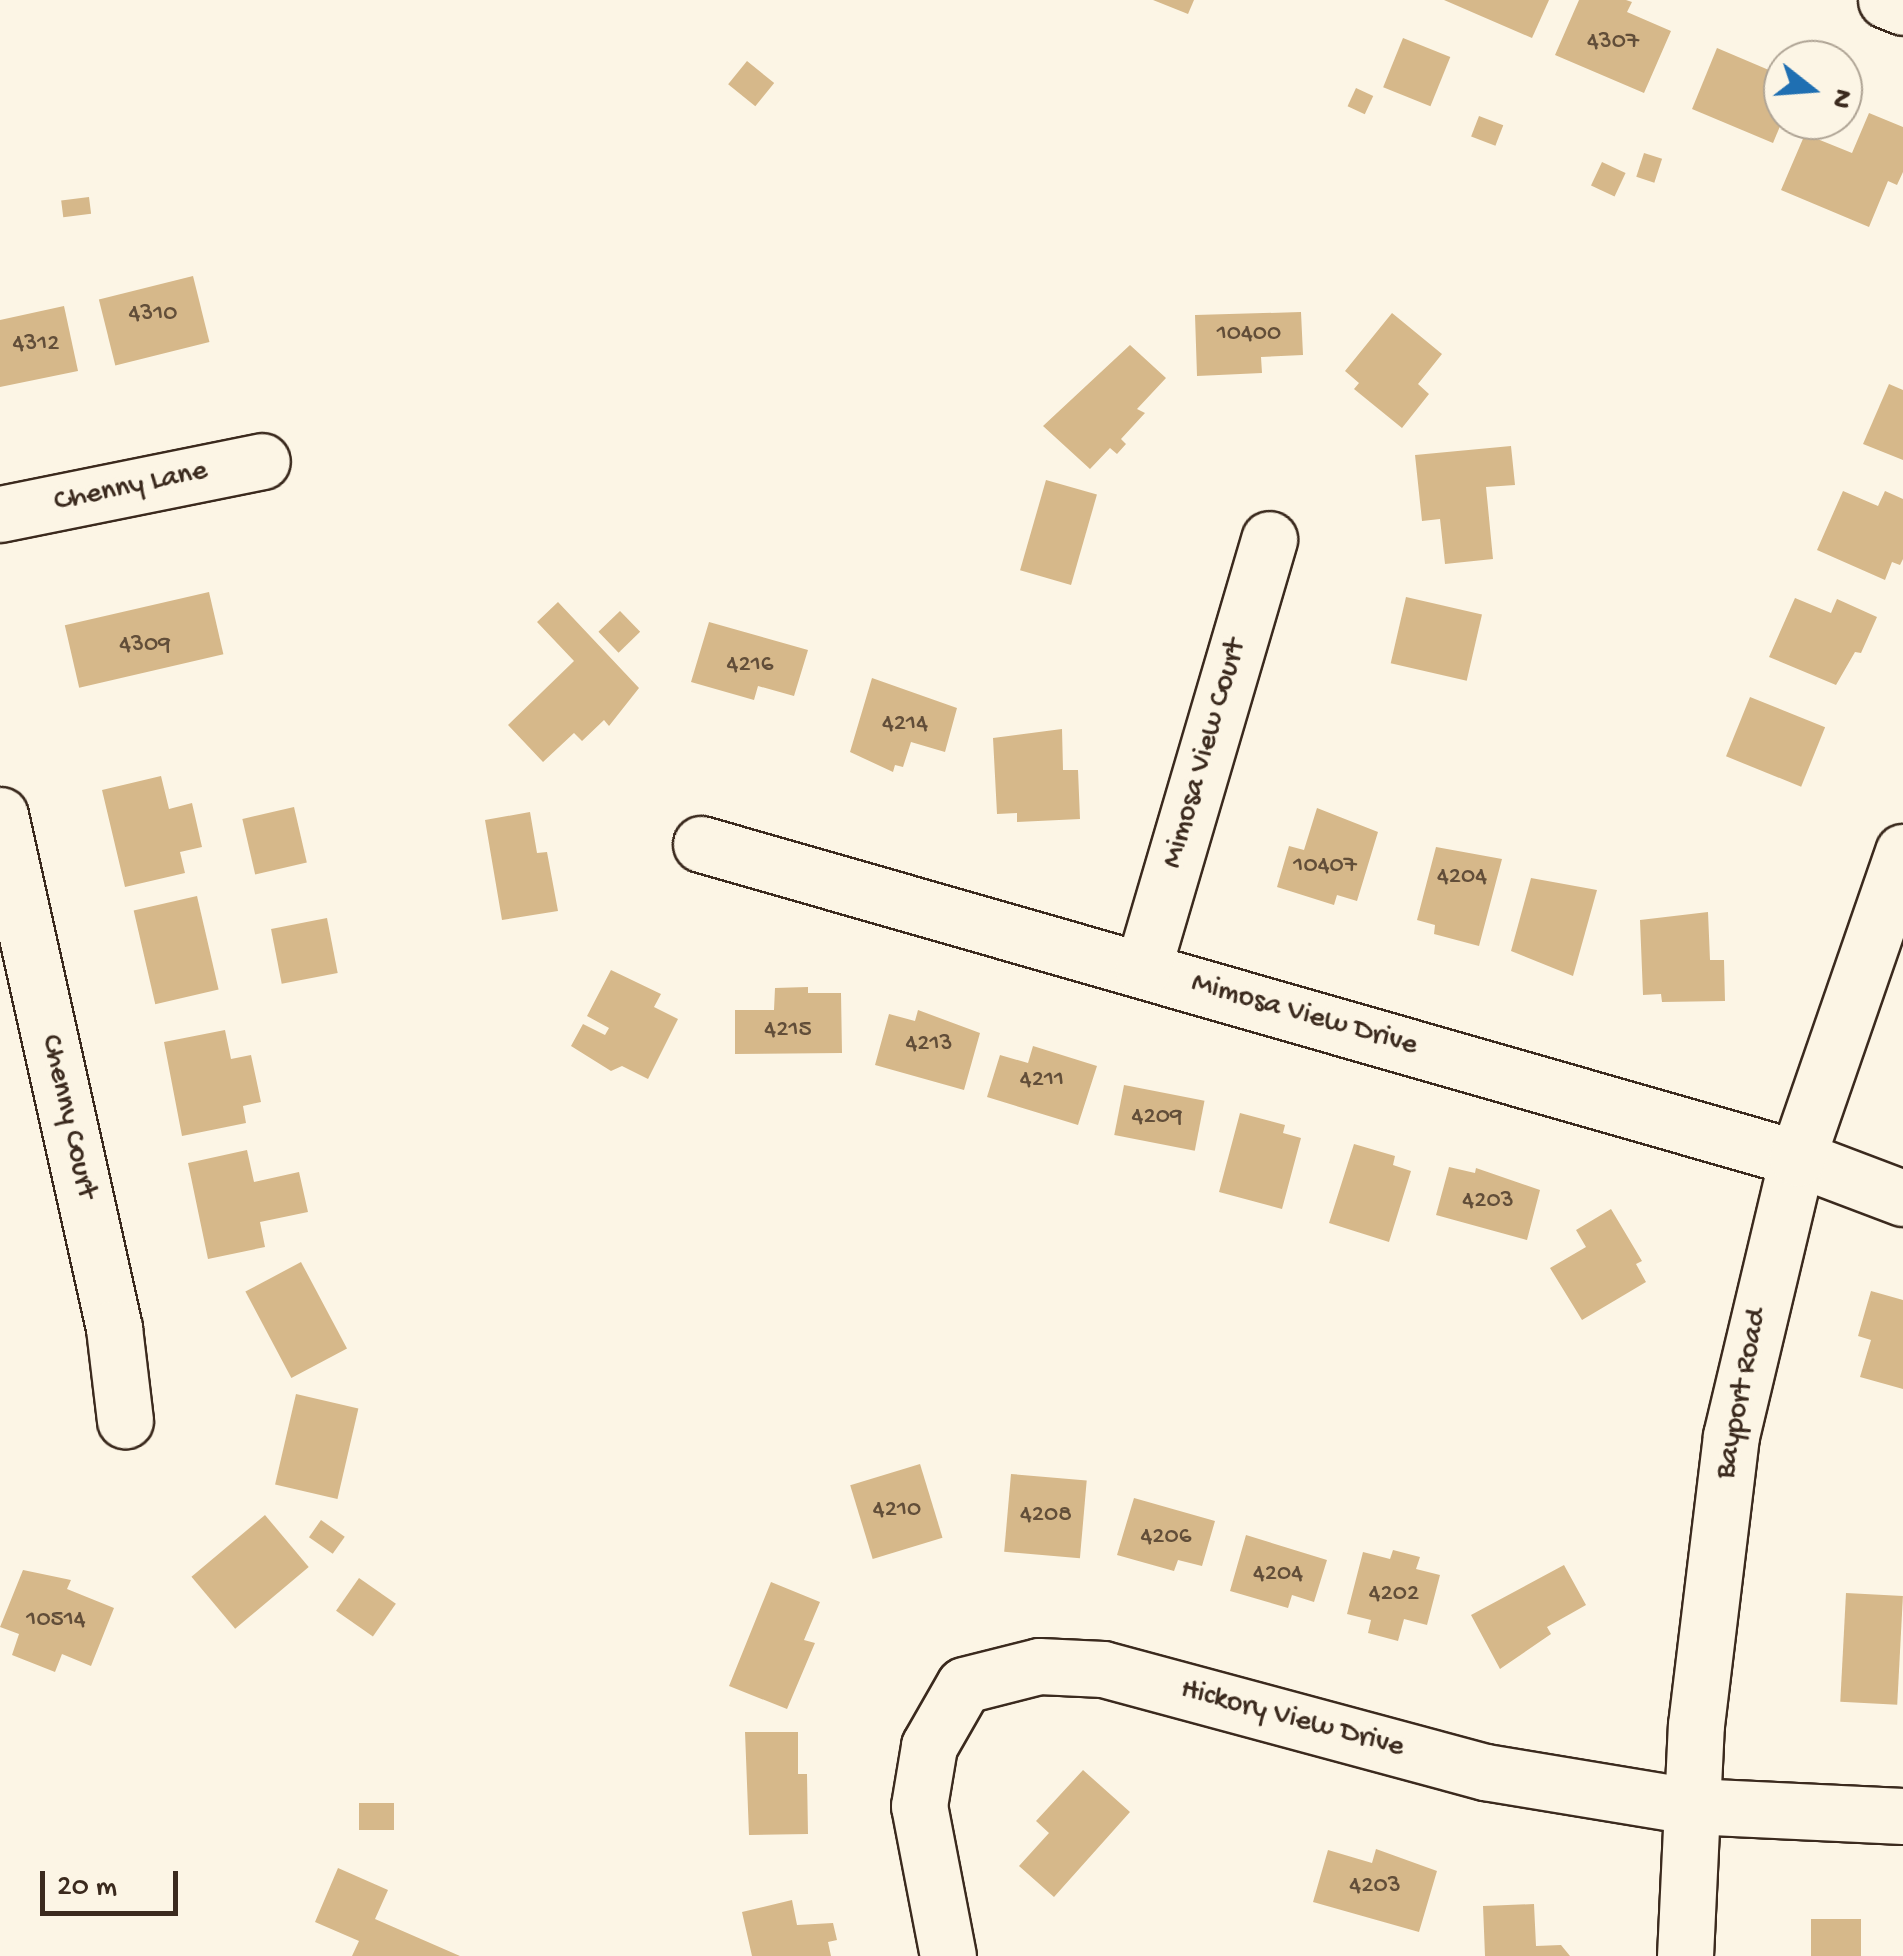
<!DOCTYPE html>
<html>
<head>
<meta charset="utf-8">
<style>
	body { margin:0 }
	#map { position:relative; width:1903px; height:1956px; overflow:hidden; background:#fcf5e5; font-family:"Gochi Hand",sans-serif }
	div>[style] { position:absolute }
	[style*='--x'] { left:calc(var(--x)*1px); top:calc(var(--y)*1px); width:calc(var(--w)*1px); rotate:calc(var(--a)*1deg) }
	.building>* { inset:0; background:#d6b88a; transform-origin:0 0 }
	.roads { filter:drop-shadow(2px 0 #3b2a1e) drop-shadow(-2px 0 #3b2a1e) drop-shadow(0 2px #3b2a1e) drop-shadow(0 -2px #3b2a1e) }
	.minor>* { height:55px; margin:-27.5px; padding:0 27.5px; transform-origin:27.5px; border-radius:27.5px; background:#fcf5e5 }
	span { translate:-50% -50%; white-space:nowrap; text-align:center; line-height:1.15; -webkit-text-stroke:9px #fcf5e5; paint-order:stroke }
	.number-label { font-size:25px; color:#624e39 }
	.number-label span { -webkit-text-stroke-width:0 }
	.street-label { font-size:30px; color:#3b2a1e }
	.north { position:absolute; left:1763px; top:40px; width:100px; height:100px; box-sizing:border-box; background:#fcf5e5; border:2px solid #afa495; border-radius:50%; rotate:107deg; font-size:28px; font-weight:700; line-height:40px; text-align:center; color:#3b2a1e }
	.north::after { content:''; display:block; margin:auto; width:35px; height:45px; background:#1f6fb2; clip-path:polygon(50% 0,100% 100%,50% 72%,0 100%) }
	.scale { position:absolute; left:40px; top:1871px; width:138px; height:45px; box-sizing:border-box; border:5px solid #3b2a1e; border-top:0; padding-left:12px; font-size:30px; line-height:35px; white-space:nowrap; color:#3b2a1e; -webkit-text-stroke:8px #fcf5e5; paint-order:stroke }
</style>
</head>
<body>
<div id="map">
	<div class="building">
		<i style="clip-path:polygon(1153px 0,1194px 0,1188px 14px)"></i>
		<i style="clip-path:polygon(1444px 0,1549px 0,1532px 38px)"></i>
		<i style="clip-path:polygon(1579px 0,1626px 0,1632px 2px,1627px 12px,1671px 31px,1644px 93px,1555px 55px)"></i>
		<i style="left:1403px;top:38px;width:51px;height:53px;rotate:22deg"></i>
		<i style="clip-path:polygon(1717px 48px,1783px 76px,1783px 119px,1773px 143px,1692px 109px)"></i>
		<i style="left:747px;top:61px;width:35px;height:30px;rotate:39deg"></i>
		<i style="left:1356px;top:88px;width:19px;height:20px;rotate:25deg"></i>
		<i style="clip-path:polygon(1869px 113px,1903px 127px,1903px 172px,1897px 185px,1888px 181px,1869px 227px,1781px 190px,1805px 134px,1852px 153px)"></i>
		<i style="left:1479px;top:116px;width:26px;height:22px;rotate:21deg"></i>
		<i style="left:1644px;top:153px;width:19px;height:25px;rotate:18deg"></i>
		<i style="left:1602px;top:162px;width:26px;height:26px;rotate:25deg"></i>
		<i style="left:89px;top:197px;width:17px;height:28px;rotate:83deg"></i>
		<i style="left:193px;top:276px;width:68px;height:97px;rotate:76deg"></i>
		<i style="clip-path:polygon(64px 306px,78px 371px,0 387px,0 320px)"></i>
		<i style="clip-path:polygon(1301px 312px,1303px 355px,1261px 357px,1262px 373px,1197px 376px,1195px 315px)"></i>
		<i style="clip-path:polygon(1392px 313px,1442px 354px,1418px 384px,1429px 394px,1402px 428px,1354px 389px,1359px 383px,1345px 371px)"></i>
		<i style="clip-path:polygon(1130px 345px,1166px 378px,1137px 409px,1145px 413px,1121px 439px,1126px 444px,1117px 454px,1110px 448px,1090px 469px,1043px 426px)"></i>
		<i style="clip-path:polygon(1889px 384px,1903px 390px,1903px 460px,1863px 444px)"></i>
		<i style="clip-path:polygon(1511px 446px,1515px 485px,1486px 487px,1493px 559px,1445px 564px,1440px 519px,1422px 521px,1415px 455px)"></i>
		<i style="left:1046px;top:480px;width:53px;height:94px;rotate:16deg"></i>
		<i style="clip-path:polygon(1843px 491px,1878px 506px,1885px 491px,1903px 499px,1903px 559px,1900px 565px,1892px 562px,1885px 580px,1817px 550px)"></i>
		<i style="left:209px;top:592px;width:64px;height:148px;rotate:77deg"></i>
		<i style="left:1406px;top:597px;width:78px;height:68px;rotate:13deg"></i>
		<i style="clip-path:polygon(1795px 598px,1831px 613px,1837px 599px,1877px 617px,1861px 653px,1855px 652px,1836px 685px,1769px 657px)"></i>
		<i style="clip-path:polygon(558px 602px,639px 688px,609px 726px,604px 720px,582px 741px,574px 733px,543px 762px,508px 725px,574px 661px,537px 622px)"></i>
		<i style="left:620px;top:611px;width:29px;height:30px;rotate:46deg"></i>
		<i style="clip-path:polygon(709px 622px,808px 650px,794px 696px,758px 686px,754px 700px,691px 682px)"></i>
		<i style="clip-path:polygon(872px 678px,957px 708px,945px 752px,911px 742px,903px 767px,895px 765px,893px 772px,850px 752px)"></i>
		<i style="left:1750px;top:697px;width:81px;height:64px;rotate:22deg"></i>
		<i style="clip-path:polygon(1062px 729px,1063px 770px,1078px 770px,1080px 819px,1017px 822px,1017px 813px,997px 814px,993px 738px)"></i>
		<i style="clip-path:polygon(161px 776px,169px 809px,192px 803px,202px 847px,180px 852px,185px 873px,125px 887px,102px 790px)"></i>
		<i style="left:294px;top:807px;width:57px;height:53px;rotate:77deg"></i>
		<i style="clip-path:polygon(1317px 808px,1378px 832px,1357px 901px,1337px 895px,1334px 905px,1277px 887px,1289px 846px,1304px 850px)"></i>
		<i style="clip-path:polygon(530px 812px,537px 853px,547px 852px,558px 911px,502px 920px,485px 820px)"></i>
		<i style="clip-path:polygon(1436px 847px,1502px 859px,1479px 946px,1434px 934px,1435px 925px,1417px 920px)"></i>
		<i style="clip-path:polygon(1531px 878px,1597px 890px,1573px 976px,1511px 951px)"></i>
		<i style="left:197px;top:896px;width:96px;height:65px;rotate:77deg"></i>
		<i style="clip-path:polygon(1708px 912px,1710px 960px,1724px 960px,1725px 1001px,1662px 1002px,1661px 994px,1643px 995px,1640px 920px)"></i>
		<i style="left:327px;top:918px;width:56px;height:57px;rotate:79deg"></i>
		<i style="clip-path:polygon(611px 970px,661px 994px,654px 1007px,678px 1019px,648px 1079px,622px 1066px,611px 1071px,571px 1046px,583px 1024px,605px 1035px,609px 1028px,587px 1016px)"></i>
		<i style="clip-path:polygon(808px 987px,808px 993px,841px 993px,842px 1053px,735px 1054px,735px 1010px,774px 1010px,775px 988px)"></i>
		<i style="clip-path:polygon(918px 1010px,980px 1033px,964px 1090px,875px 1065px,889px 1014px,915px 1021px)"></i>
		<i style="clip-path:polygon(225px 1030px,231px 1059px,251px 1055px,261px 1102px,243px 1106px,246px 1123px,182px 1136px,164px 1042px)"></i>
		<i style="clip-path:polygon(1033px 1046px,1097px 1066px,1078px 1125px,987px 1097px,1000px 1055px,1028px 1063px)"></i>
		<i style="left:1124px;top:1085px;width:82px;height:51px;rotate:11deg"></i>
		<i style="clip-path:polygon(1240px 1113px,1285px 1125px,1283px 1133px,1301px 1138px,1282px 1209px,1219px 1192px)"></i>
		<i style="clip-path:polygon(1354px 1144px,1395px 1156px,1393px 1165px,1411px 1171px,1389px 1242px,1329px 1223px)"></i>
		<i style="clip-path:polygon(247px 1150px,254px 1182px,299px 1172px,308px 1212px,260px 1222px,265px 1247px,208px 1259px,188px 1163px)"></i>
		<i style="clip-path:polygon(1449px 1167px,1475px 1173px,1476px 1168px,1540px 1190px,1527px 1240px,1436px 1215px)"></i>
		<i style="clip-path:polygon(1611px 1209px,1642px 1261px,1636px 1264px,1646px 1282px,1582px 1320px,1550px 1268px,1586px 1247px,1576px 1230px)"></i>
		<i style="left:301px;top:1262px;width:98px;height:63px;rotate:62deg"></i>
		<i style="clip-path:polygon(1871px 1291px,1903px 1300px,1903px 1389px,1860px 1377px,1871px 1340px,1858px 1336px)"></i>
		<i style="left:296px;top:1394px;width:64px;height:93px;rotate:13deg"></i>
		<i style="left:920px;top:1464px;width:77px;height:73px;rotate:73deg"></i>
		<i style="left:1011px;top:1474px;width:76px;height:78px;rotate:5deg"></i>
		<i style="clip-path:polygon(1134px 1498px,1215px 1521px,1202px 1566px,1178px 1560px,1174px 1571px,1117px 1555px)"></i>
		<i style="left:265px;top:1515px;width:68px;height:96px;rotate:50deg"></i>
		<i style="left:321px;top:1520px;width:29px;height:21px;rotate:35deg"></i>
		<i style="clip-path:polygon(1246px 1535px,1327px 1560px,1314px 1602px,1292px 1595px,1288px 1608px,1230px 1591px)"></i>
		<i style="clip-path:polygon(1393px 1550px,1420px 1557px,1416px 1569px,1440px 1575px,1427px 1625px,1404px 1619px,1398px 1641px,1368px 1633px,1371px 1620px,1347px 1614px,1363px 1552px,1390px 1559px)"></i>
		<i style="clip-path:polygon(1564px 1565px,1586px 1605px,1547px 1627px,1551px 1634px,1500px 1669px,1471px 1615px)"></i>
		<i style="clip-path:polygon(23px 1570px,71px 1580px,67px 1589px,114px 1608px,91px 1666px,62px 1654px,55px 1672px,12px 1655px,19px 1634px,0 1627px)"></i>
		<i style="left:359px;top:1578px;width:45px;height:40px;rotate:35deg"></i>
		<i style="clip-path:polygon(771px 1582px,820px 1602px,804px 1640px,815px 1643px,787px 1709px,729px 1686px)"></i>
		<i style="left:1846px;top:1593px;width:57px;height:109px;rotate:3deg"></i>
		<i style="clip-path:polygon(745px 1732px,798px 1732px,798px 1774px,807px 1774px,808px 1834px,749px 1835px)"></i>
		<i style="clip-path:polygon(1083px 1770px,1130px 1812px,1054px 1897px,1019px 1866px,1049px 1833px,1036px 1821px)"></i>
		<i style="left:394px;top:1803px;width:27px;height:35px;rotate:90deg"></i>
		<i style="clip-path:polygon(1376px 1849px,1437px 1871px,1419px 1932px,1313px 1902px,1328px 1850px,1372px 1863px)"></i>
		<i style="clip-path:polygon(338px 1868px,388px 1890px,375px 1919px,460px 1956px,352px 1956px,359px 1941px,315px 1922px)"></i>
		<i style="clip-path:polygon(792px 1900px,797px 1925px,833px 1923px,837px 1940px,828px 1942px,831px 1956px,752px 1956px,742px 1912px)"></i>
		<i style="clip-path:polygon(1534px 1904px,1536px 1946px,1561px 1945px,1570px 1956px,1485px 1956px,1483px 1906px)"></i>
		<i style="left:1811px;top:1919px;width:50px;height:37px"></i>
	</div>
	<div class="roads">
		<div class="minor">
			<i style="--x:1886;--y:0;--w:18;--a:22"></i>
			<i style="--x:0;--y:514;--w:267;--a:-11.4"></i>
			<i style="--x:0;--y:815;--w:526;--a:77.47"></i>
			<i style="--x:114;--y:1328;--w:93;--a:83.2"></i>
			<i style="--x:701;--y:844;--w:1140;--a:15.99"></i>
			<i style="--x:1797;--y:1158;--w:113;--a:20.7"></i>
			<i style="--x:1143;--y:968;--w:447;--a:-73.6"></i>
			<i style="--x:948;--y:1956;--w:153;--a:-100.9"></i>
			<i style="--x:919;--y:1806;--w:61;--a:-80.5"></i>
			<i style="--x:929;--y:1746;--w:70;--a:-60.2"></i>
			<i style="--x:964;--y:1685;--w:77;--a:-14.2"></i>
			<i style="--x:1039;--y:1666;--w:64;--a:2.7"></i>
			<i style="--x:1103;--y:1669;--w:396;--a:15.1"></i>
			<i style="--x:1485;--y:1772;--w:209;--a:9.4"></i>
			<i style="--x:1691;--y:1806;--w:212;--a:2.7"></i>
			<i style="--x:1685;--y:1956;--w:231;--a:-87.3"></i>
			<i style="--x:1696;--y:1725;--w:291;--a:-83.1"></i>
			<i style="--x:1731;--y:1436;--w:286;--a:-76.6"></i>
			<i style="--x:1797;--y:1158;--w:324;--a:-70.9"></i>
		</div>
	</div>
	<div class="number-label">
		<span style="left:1613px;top:43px">4307</span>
		<span style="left:153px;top:315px">4310</span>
		<span style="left:1249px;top:335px">10400</span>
		<span style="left:36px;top:345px">4312</span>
		<span style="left:145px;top:646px">4309</span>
		<span style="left:750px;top:666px">4216</span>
		<span style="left:905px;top:725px">4214</span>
		<span style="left:1325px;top:867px">10407</span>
		<span style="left:1462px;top:878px">4204</span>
		<span style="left:788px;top:1031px">4215</span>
		<span style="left:929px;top:1045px">4213</span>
		<span style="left:1042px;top:1081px">4211</span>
		<span style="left:1157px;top:1118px">4209</span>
		<span style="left:1488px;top:1202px">4203</span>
		<span style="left:897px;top:1511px">4210</span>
		<span style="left:1046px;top:1516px">4208</span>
		<span style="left:1166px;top:1538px">4206</span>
		<span style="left:1278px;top:1575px">4204</span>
		<span style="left:1394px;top:1595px">4202</span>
		<span style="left:56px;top:1621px">10514</span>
		<span style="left:1375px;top:1887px">4203</span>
	</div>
	<div class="street-label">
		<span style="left:131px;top:488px;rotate:-12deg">Chenny Lane</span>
		<span style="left:1206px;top:754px;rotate:-74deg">Mimosa View Court</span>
		<span style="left:1304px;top:1016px;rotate:16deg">Mimosa View Drive</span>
		<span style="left:67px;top:1117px;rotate:77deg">Chenny Court</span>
		<span style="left:1743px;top:1394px;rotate:-79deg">Bayport Road</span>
		<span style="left:1292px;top:1720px;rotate:15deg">Hickory View Drive</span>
	</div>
	<div class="north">N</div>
	<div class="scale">20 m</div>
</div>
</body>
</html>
